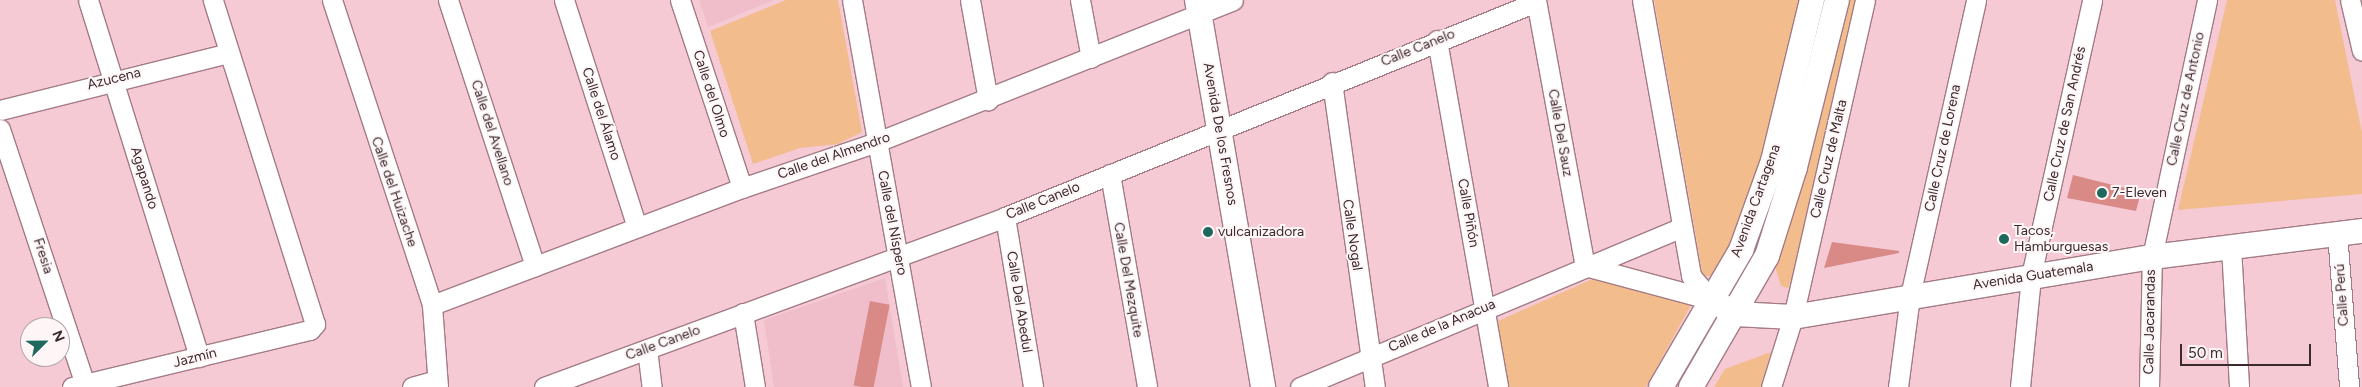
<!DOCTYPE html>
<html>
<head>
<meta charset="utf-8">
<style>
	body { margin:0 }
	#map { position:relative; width:2362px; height:387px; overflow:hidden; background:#f5cad4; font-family:Figtree,sans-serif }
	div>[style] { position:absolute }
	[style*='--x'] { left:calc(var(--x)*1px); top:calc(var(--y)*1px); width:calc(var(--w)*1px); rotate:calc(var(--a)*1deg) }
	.built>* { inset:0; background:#f0bdca }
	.green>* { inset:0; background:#f3bc8c }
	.building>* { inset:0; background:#d98a87; transform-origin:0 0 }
	.roads { filter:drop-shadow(1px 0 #a37b85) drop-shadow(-1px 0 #a37b85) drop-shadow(0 1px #a37b85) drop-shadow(0 -1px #a37b85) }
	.minor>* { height:19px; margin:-9.5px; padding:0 9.5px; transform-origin:9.5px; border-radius:9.5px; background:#fff }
	.tertiary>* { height:24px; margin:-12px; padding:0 12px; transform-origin:12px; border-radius:12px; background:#fff }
	.dots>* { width:14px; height:14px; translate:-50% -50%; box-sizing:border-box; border:2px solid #fef5f7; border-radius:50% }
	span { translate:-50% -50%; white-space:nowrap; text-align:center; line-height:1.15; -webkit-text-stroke:4px #fef5f7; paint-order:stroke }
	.street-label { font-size:14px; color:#3a292d }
	.poi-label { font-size:14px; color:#3a292d }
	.left { translate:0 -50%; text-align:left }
	.north { position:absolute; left:20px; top:317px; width:50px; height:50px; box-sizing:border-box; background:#fef5f7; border:1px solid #b0a3a6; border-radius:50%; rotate:67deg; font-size:14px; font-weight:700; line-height:20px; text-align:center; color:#3a292d }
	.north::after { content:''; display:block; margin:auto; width:18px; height:22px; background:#1f685e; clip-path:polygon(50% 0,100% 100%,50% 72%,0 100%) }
	.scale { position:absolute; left:2180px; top:344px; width:131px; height:22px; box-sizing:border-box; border:2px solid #3a292d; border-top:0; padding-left:6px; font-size:15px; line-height:18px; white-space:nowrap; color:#3a292d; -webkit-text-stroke:4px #fef5f7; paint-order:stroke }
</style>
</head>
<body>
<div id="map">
	<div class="built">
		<i style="clip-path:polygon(699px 0,774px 0,708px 27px)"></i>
		<i style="clip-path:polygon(885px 278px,903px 387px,774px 387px,764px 320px)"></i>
	</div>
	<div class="green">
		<i style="clip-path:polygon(786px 0,838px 0,862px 132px,838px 144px,800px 148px,753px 164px,710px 31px)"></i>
		<i style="clip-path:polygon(1654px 0,1800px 0,1775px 116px,1740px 223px,1716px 276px,1703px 276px)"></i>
		<i style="clip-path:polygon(1847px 0,1860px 0,1800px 254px,1788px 288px,1781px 286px,1775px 266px)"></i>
		<i style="clip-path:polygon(2227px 0,2335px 0,2362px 133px,2362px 194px,2178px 210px)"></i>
		<i style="clip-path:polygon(1597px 277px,1692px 303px,1646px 387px,1508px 387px,1498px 321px)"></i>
		<i style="clip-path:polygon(1771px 352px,1761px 387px,1714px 387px,1725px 369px)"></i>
	</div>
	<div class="building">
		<i style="clip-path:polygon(2073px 175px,2141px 192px,2136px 211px,2067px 198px)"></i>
		<i style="clip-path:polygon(1832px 242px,1899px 251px,1899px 253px,1824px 268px)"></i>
		<i style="left:870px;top:301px;width:20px;height:86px;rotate:11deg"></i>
	</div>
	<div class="roads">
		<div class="minor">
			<i style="--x:88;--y:0;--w:374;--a:72.7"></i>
			<i style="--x:332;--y:0;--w:321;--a:71.8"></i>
			<i style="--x:432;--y:305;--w:82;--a:85.8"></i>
			<i style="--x:448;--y:0;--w:280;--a:71.9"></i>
			<i style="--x:564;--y:0;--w:238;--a:72.2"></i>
			<i style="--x:680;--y:0;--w:198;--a:71.7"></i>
			<i style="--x:852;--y:0;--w:393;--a:79.9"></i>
			<i style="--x:970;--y:0;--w:102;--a:79.8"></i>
			<i style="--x:1080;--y:0;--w:59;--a:79.3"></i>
			<i style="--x:1536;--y:0;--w:270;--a:79.6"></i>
			<i style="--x:1585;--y:266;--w:131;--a:15"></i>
			<i style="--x:1642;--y:0;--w:280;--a:79.9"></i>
			<i style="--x:1691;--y:276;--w:32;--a:49"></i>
			<i style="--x:2350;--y:0;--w:52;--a:76.8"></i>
			<i style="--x:1437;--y:40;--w:352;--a:80"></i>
			<i style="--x:1332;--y:82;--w:308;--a:82"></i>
			<i style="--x:0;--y:110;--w:236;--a:-14"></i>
			<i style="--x:0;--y:129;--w:269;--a:71.6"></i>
			<i style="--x:1110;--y:174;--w:216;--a:80.1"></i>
			<i style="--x:1005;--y:217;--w:172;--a:80.6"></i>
			<i style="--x:2337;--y:233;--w:154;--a:85.5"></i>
			<i style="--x:2231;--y:247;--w:140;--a:86.7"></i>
			<i style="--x:432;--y:305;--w:331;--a:-20.7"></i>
			<i style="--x:742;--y:188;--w:143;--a:-18.8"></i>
			<i style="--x:877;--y:142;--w:383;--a:-21.7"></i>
			<i style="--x:743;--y:313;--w:75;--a:80.8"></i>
			<i style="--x:647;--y:349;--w:38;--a:83"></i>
			<i style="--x:72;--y:387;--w:245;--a:-13.5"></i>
			<i style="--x:310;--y:330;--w:8;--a:-50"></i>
			<i style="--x:315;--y:324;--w:340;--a:-107.5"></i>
			<i style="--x:412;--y:387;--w:26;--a:-16"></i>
			<i style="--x:544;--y:387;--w:491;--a:-20.2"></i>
			<i style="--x:1005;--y:217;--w:573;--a:-22.04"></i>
			<i style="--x:1300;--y:387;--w:414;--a:-22.7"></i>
			<i style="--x:1771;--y:387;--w:73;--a:-72.6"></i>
			<i style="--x:1793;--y:317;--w:325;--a:-77.2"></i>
			<i style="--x:1898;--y:387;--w:92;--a:-82.5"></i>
			<i style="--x:1910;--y:296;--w:303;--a:-77.4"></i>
			<i style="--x:2020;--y:387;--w:112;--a:-84.3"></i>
			<i style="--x:2031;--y:276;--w:283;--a:-77.5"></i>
			<i style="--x:2149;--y:387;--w:130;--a:-88.7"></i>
			<i style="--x:2152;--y:257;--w:263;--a:-77.9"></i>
		</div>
		<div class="tertiary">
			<i style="--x:1197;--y:0;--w:393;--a:80.3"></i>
			<i style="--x:1712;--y:300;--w:27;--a:31"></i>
			<i style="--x:1735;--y:314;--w:58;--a:3"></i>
			<i style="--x:1793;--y:317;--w:364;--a:-9.5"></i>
			<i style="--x:2152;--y:257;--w:212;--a:-7.1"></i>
			<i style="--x:1661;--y:387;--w:159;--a:-59.7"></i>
			<i style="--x:1741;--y:250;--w:95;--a:-70.2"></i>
			<i style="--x:1773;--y:161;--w:166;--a:-76.4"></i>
			<i style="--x:1691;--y:387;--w:151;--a:-59.9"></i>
			<i style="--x:1767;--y:256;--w:93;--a:-72.5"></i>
			<i style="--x:1795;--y:167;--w:172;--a:-75.9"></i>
		</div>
	</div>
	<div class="dots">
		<i style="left:2102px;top:193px;background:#1f685e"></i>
		<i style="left:1208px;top:232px;background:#1f685e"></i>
		<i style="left:2004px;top:239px;background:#1f685e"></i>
	</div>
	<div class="street-label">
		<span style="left:1418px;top:48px;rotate:-22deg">Calle Canelo</span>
		<span style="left:114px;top:79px;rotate:-14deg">Azucena</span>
		<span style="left:711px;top:94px;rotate:72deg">Calle del Olmo</span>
		<span style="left:2186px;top:99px;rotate:-78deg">Calle Cruz de Antonio</span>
		<span style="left:601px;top:114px;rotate:72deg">Calle del Álamo</span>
		<span style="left:2065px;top:124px;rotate:-78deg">Calle Cruz de San Andrés</span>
		<span style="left:492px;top:133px;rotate:72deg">Calle del Avellano</span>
		<span style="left:1560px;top:133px;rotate:80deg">Calle Del Sauz</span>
		<span style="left:1220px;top:134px;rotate:80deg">Avenida De los Fresnos</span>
		<span style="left:1943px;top:148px;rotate:-78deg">Calle Cruz de Lorena</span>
		<span style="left:834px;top:156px;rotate:-19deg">Calle del Almendro</span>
		<span style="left:1829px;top:159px;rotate:-77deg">Calle Cruz de Malta</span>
		<span style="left:144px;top:178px;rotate:73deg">Agapando</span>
		<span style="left:394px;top:192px;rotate:71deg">Calle del Huizache</span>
		<span style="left:1043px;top:201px;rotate:-22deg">Calle Canelo</span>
		<span style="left:1756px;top:201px;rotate:-70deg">Avenida Cartagena</span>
		<span style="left:1468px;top:213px;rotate:80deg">Calle Piñón</span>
		<span style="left:892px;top:223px;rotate:79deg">Calle del Níspero</span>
		<span style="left:1352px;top:235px;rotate:82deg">Calle Nogal</span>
		<span style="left:43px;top:256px;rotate:72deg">Fresia</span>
		<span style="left:2033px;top:276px;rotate:-9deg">Avenida Guatemala</span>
		<span style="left:1128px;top:280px;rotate:80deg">Calle Del Mezquite</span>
		<span style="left:2342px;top:295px;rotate:-94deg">Calle Perú</span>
		<span style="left:1019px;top:302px;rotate:81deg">Calle Del Abedul</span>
		<span style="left:2150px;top:322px;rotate:-89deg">Calle Jacarandas</span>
		<span style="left:1442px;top:326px;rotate:-23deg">Calle de la Anacua</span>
		<span style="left:663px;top:343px;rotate:-20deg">Calle Canelo</span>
		<span style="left:195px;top:358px;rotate:-14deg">Jazmín</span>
	</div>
	<div class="poi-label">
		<span class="left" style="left:2112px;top:193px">7-Eleven</span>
		<span class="left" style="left:2014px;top:239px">Tacos,<br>Hamburguesas</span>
		<span class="left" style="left:1218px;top:232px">vulcanizadora</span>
	</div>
	<div class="north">N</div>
	<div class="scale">50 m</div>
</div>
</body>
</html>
